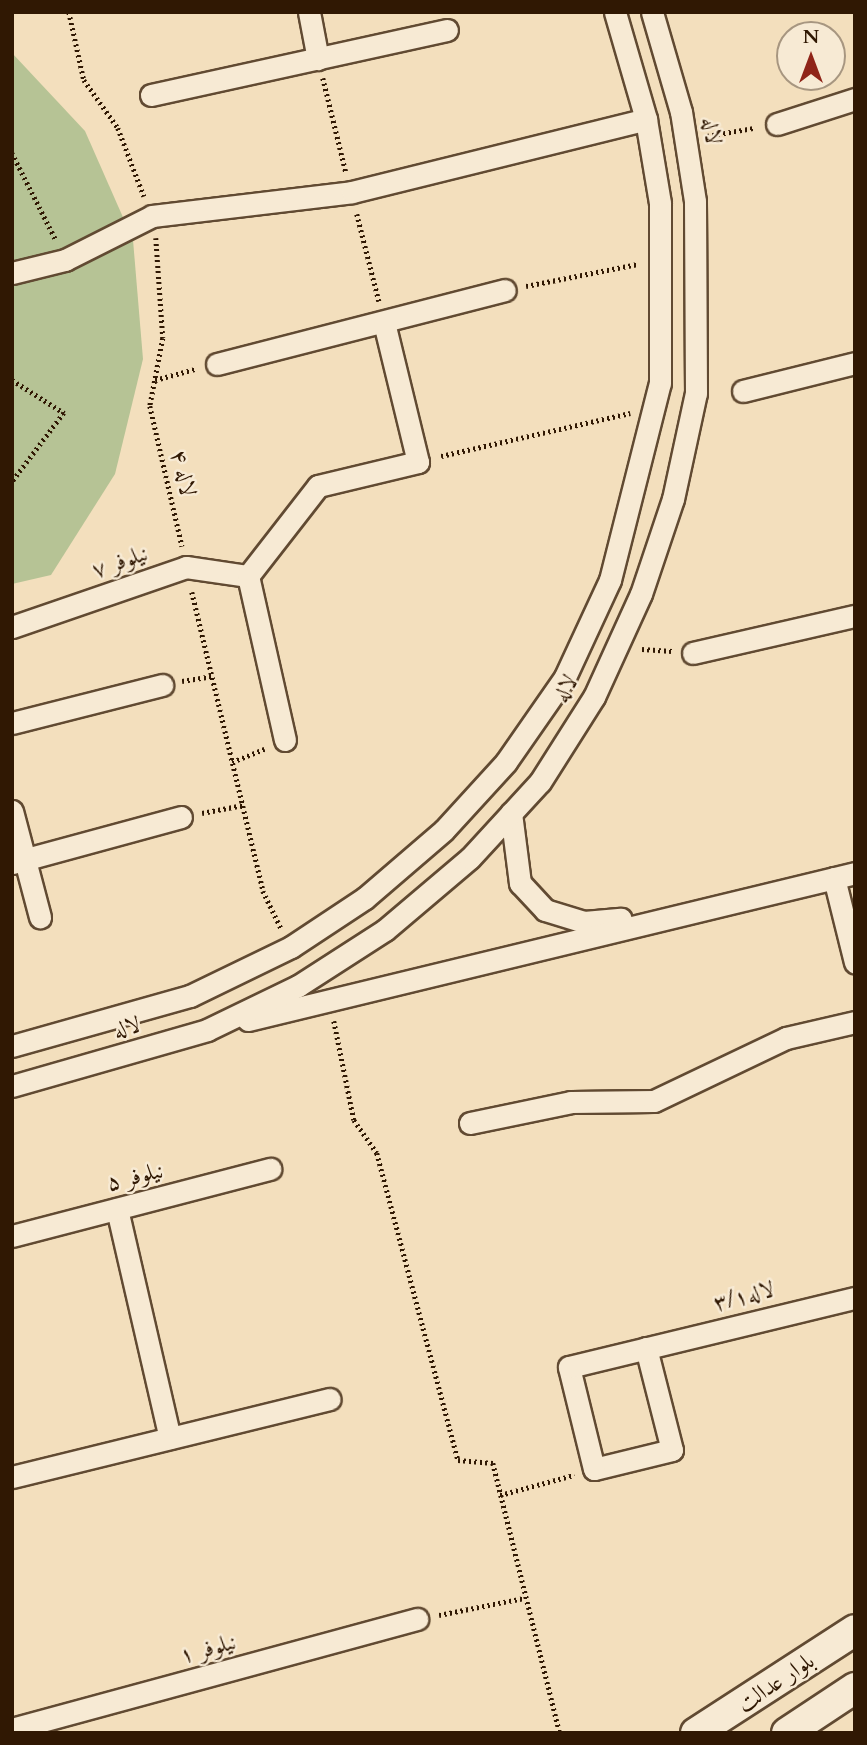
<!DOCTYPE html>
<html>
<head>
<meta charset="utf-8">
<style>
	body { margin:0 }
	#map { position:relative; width:867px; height:1745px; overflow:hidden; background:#f3dfbd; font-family:Cardo,Amiri,serif }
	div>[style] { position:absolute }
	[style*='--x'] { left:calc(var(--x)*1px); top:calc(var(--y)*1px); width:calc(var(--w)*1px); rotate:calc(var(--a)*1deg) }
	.green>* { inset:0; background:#b6c395 }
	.path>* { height:4.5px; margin-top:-2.25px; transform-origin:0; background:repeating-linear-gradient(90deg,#301803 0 2px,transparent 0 5.5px) }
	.roads { filter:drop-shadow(2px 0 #614a32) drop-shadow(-2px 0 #614a32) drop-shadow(0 2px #614a32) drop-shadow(0 -2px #614a32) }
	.street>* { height:21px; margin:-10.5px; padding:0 10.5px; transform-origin:10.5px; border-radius:10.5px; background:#f7ead4 }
	.secondary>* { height:30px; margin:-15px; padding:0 15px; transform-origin:15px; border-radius:15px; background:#f7ead4 }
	span { translate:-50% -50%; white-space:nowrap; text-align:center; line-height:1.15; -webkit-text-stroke:5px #f7ead4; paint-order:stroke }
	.street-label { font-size:23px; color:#301803 }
	.frame { position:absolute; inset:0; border:14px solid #301803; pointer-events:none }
	.north { position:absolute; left:776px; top:21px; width:70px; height:70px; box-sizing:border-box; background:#f7ead4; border:2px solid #a79680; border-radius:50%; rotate:0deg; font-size:19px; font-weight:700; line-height:28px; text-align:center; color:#301803 }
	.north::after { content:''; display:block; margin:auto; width:24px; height:32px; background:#8f2418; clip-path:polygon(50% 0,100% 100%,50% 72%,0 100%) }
</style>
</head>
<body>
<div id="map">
	<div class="green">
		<i style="clip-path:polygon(12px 53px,85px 131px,133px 240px,143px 359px,115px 474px,51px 575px,12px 584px)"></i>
	</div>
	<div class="path">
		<i style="--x:69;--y:12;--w:70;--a:77.6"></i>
		<i style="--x:84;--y:80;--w:59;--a:54.7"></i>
		<i style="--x:118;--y:128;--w:73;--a:69.1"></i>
		<i style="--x:323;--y:78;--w:97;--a:76.3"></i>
		<i style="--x:707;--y:136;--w:48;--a:-9.7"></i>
		<i style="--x:12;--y:153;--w:97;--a:63.2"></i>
		<i style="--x:357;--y:214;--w:90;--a:75.8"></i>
		<i style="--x:156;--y:238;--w:100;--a:86"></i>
		<i style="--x:163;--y:338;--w:69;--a:100.8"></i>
		<i style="--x:150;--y:406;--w:144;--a:77.1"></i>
		<i style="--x:526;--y:286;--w:114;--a:-11.1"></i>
		<i style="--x:12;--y:380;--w:62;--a:32.4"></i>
		<i style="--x:64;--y:413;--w:86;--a:127"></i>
		<i style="--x:155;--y:380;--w:41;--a:-15.4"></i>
		<i style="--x:441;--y:456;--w:194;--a:-12.8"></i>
		<i style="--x:192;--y:592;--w:307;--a:76.6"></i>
		<i style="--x:263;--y:891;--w:41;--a:64.1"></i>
		<i style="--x:642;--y:649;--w:30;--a:4"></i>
		<i style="--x:182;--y:681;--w:30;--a:-9"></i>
		<i style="--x:232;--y:762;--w:35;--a:-22"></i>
		<i style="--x:202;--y:813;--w:42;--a:-11"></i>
		<i style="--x:334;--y:1021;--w:101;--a:78.6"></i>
		<i style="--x:354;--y:1120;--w:40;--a:55.1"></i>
		<i style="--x:377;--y:1153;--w:318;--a:75.2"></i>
		<i style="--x:458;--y:1460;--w:35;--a:5"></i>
		<i style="--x:493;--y:1463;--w:278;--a:76.1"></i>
		<i style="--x:500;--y:1495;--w:77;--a:-15.1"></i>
		<i style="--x:439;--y:1615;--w:87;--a:-11.3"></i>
	</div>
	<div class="roads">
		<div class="street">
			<i style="--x:309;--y:12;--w:48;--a:79.2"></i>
			<i style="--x:151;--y:95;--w:303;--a:-12.4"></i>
			<i style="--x:777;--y:124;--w:82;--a:-17.8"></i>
			<i style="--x:12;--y:273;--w:55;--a:-13.8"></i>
			<i style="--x:65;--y:260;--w:97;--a:-26.8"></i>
			<i style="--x:152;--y:216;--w:201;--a:-6.8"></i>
			<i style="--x:352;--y:192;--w:303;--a:-13.9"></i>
			<i style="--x:217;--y:364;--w:297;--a:-14.4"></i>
			<i style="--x:743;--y:391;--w:115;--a:-14"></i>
			<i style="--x:12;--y:627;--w:184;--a:-19"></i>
			<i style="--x:186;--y:567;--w:63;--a:8.3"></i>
			<i style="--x:693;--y:653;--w:166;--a:-12.9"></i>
			<i style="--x:12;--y:723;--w:155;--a:-14.2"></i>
			<i style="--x:285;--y:740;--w:168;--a:-102.7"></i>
			<i style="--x:248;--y:576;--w:114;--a:-52.1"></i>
			<i style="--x:318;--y:486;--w:103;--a:-13.5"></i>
			<i style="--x:418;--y:462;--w:144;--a:-103.7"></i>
			<i style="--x:12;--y:811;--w:110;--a:75.2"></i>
			<i style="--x:511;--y:813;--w:71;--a:82.7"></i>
			<i style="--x:520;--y:883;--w:37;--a:47"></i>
			<i style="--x:545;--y:910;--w:41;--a:17.1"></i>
			<i style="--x:584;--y:922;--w:37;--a:-5"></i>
			<i style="--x:12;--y:863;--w:175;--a:-15.2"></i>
			<i style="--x:834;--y:878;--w:87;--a:76"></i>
			<i style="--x:248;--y:1020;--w:625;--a:-13.61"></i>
			<i style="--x:12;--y:1046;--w:185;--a:-15.7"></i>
			<i style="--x:190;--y:996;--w:112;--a:-25.9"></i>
			<i style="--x:291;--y:947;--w:89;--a:-33.5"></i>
			<i style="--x:365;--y:898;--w:104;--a:-40.7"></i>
			<i style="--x:444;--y:830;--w:92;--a:-47.6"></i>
			<i style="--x:506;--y:762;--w:103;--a:-55.2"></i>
			<i style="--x:565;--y:677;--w:107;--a:-65.1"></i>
			<i style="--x:610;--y:580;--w:203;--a:-75.8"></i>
			<i style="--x:660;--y:383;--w:180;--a:-90"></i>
			<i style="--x:660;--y:203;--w:85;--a:-99.5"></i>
			<i style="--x:646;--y:119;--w:111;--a:-106.2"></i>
			<i style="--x:12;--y:1086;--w:203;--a:-16"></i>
			<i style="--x:207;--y:1030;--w:101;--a:-25.8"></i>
			<i style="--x:298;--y:986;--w:103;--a:-32.8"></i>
			<i style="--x:385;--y:930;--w:111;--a:-40.3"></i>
			<i style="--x:470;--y:858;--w:103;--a:-47.4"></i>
			<i style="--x:540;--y:782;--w:101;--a:-57.6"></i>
			<i style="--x:594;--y:697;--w:113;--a:-65.5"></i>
			<i style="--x:641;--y:594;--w:100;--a:-71.4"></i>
			<i style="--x:673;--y:499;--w:108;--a:-77.8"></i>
			<i style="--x:696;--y:393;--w:192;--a:-90.3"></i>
			<i style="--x:695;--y:201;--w:90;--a:-98.9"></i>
			<i style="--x:681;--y:112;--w:104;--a:-106.2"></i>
			<i style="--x:470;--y:1123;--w:103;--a:-11.7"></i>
			<i style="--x:571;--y:1102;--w:83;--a:-0.7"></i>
			<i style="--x:654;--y:1101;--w:146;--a:-25.5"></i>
			<i style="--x:786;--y:1038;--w:71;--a:-13.1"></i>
			<i style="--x:117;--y:1209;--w:235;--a:77"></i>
			<i style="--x:12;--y:1236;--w:267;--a:-14.6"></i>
			<i style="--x:646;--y:1348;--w:105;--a:75.7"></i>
			<i style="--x:672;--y:1450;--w:80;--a:166.3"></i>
			<i style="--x:594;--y:1469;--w:105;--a:-103.8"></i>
			<i style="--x:569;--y:1367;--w:294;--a:-13.6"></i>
			<i style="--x:12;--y:1477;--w:327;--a:-13.8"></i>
			<i style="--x:12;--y:1729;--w:420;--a:-15.2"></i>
		</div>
		<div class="secondary">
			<i style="--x:696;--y:1733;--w:189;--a:-32.9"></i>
			<i style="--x:787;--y:1733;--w:82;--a:-33.5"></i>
		</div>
	</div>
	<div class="street-label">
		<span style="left:711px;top:131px;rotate:81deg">لاله</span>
		<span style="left:183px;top:473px;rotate:77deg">لاله ۴</span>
		<span style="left:120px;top:562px;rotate:-19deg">نیلوفر ۷</span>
		<span style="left:566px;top:689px;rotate:-60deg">لاله</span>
		<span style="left:127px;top:1028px;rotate:-18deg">لاله</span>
		<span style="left:135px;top:1177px;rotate:-14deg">نیلوفر ۵</span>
		<span style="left:744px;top:1297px;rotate:-14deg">لاله۳/۱</span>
		<span style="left:208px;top:1649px;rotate:-15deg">نیلوفر ۱</span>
		<span style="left:776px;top:1683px;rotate:-34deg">بلوار عدالت</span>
	</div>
	<div class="frame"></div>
	<div class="north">N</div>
</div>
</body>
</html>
